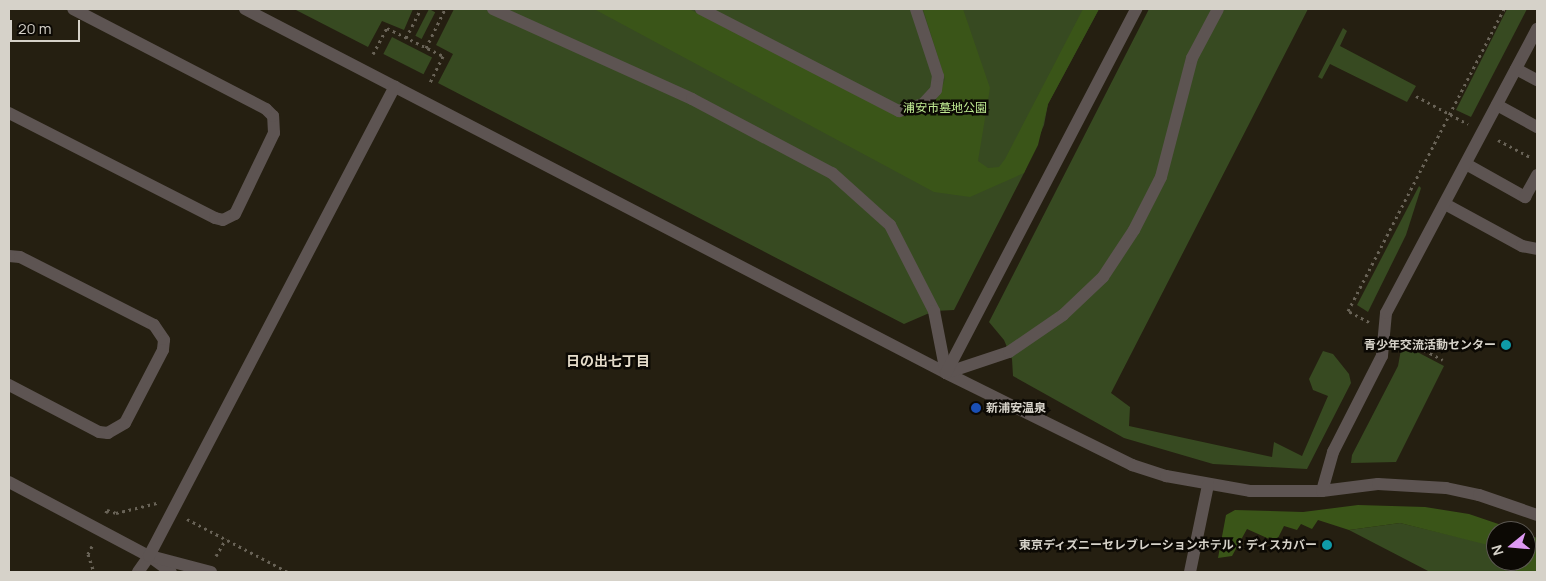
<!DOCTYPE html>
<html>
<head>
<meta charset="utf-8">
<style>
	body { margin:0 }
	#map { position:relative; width:1546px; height:581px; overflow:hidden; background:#251f11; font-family:Manrope,"Noto Sans JP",sans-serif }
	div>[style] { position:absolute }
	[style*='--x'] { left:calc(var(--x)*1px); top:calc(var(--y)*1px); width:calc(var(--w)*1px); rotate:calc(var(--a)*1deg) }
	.green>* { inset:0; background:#374a21; transform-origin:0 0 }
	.forest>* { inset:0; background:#3a5518 }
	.path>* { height:3px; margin-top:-1.5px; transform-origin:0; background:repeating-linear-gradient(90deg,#696357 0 2.5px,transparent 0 6.5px) }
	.minor>* { height:12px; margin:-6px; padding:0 6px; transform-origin:6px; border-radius:6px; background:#5d5452 }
	.dots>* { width:14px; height:14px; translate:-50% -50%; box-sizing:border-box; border:2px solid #0c0904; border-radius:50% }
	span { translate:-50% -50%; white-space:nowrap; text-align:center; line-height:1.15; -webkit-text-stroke:5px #0c0904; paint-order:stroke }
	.park-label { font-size:12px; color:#bfea92 }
	.poi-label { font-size:12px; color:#d6d2c9; font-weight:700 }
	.right { translate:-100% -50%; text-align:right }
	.left { translate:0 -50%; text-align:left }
	.neighbourhood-label { font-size:14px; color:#e6ddcb; font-weight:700 }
	.frame { position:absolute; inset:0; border:10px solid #d6d2c9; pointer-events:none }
	.north { position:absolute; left:1486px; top:521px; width:50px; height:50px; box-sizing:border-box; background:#0c0904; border:1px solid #5d5953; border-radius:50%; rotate:253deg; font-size:14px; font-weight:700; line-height:20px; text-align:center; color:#d6d2c9 }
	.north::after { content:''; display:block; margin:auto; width:18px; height:22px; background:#dd99f3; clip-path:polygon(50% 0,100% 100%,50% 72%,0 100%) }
	.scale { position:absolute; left:10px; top:20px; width:70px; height:22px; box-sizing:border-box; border:2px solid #d6d2c9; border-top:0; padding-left:6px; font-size:15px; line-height:18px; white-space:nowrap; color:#d6d2c9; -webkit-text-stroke:4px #0c0904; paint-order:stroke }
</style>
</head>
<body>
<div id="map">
	<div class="green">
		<i style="clip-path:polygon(294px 9px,413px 9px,404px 30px,382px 21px,368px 47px)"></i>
		<i style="left:429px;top:9px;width:7px;height:30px;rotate:27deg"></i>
		<i style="clip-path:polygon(454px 9px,1099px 9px,1048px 104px,1044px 125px,1024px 173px,954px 310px,934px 311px,904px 324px,438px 83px,453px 54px,436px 45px)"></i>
		<i style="clip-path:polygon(1149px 9px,1308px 9px,1111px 393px,1130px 407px,1129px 426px,1272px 457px,1274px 442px,1302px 456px,1328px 396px,1313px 390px,1309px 379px,1323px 351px,1333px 354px,1349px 374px,1351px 383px,1307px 469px,1213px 464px,1124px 438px,1013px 376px,1012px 359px,1004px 340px,989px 322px)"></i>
		<i style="clip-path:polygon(1507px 9px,1527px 9px,1471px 117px,1456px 110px)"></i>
		<i style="clip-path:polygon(1343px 28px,1347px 31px,1340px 46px,1416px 86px,1407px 102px,1330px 64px,1322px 79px,1318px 77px)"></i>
		<i style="left:392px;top:37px;width:45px;height:19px;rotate:27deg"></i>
		<i style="clip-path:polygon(1419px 186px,1421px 188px,1406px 235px,1368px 312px,1357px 305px)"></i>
		<i style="clip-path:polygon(1402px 344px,1444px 366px,1396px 462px,1351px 463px,1352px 455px,1398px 366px)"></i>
		<i style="clip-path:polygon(1400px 523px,1492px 545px,1496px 547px,1496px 561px,1512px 561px,1516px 572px,1430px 572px,1349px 530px)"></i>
	</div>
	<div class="forest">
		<i style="clip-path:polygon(594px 9px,689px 9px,895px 114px,926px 110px,939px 96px,945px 79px,923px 9px,963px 9px,990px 88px,978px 161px,988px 168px,999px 167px,1005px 159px,1083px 9px,1099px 9px,1048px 104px,1038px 145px,1024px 173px,970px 197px,934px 192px)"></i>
		<i style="clip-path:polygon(1358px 505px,1425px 507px,1469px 514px,1519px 531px,1496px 531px,1496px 547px,1400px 523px,1349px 530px,1318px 520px,1312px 529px,1301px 524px,1297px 530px,1284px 526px,1276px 542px,1247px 529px,1232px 556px,1218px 558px,1226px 515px,1235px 510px,1303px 512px)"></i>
		<i style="clip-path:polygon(1526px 534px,1537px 538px,1537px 572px,1516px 572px,1512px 561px,1526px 561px)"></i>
	</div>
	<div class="path">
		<i style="--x:406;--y:38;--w:33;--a:-63"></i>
		<i style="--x:426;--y:48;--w:43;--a:-64"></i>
		<i style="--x:373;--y:54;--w:30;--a:-62"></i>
		<i style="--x:387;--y:28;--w:63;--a:26.6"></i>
		<i style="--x:443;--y:56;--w:30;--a:116"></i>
		<i style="--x:1416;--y:96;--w:59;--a:28.3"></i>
		<i style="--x:1498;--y:140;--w:38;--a:28"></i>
		<i style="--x:1369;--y:322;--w:24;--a:-152"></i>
		<i style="--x:1348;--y:311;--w:340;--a:-62.7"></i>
		<i style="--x:1401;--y:338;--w:47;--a:27.6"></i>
		<i style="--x:106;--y:513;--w:3;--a:-72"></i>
		<i style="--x:107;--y:510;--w:9;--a:18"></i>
		<i style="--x:116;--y:513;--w:42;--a:-13.7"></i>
		<i style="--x:187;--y:519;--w:114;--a:27.7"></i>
		<i style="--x:92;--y:546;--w:9;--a:117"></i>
		<i style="--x:88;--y:554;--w:19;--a:72"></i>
		<i style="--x:216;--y:556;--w:20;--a:-60"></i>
	</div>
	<div class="minor">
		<i style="--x:245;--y:9;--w:790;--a:27.44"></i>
		<i style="--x:946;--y:373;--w:208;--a:26.3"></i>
		<i style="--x:1132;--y:465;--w:36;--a:18"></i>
		<i style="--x:1166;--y:476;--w:85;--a:10.1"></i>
		<i style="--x:1250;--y:491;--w:72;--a:0"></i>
		<i style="--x:1322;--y:491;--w:56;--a:-7.1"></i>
		<i style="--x:1378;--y:484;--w:68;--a:3.4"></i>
		<i style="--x:1446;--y:488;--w:34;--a:12"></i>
		<i style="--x:1479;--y:495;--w:61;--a:19"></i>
		<i style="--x:493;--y:9;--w:218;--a:24.3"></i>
		<i style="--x:692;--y:99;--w:158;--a:27.9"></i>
		<i style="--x:832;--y:173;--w:78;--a:41.9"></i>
		<i style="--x:890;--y:225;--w:97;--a:62.9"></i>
		<i style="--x:934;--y:311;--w:63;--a:79"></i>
		<i style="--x:701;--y:9;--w:223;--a:27.3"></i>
		<i style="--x:899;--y:111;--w:25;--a:-16"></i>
		<i style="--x:923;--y:104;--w:19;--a:-47"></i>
		<i style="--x:936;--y:90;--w:14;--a:-82"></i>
		<i style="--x:938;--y:76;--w:71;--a:-108.2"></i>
		<i style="--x:1516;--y:69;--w:24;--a:28"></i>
		<i style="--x:1497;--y:105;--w:46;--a:28.8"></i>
		<i style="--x:9;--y:113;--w:231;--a:27"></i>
		<i style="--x:215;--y:218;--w:8;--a:14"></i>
		<i style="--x:223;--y:220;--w:13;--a:-27"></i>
		<i style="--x:235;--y:214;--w:90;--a:-64.3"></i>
		<i style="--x:274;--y:133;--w:17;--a:-93"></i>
		<i style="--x:273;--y:116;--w:10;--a:-135"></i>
		<i style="--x:266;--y:109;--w:217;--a:-152.6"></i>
		<i style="--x:1466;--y:164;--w:68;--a:29.2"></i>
		<i style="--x:1525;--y:197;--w:25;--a:-61"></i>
		<i style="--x:1445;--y:204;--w:88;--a:28.6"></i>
		<i style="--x:1522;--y:246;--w:15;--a:11"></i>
		<i style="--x:9;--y:256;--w:11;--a:5"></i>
		<i style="--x:20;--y:257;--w:150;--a:26.9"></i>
		<i style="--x:154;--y:325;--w:18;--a:56"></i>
		<i style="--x:164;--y:340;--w:10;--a:96"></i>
		<i style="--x:163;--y:350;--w:82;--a:117.5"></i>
		<i style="--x:125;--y:423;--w:20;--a:150"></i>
		<i style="--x:108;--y:433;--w:9;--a:-174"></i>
		<i style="--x:99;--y:432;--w:102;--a:-152.4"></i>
		<i style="--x:946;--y:373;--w:66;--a:-18.4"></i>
		<i style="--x:1009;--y:352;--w:65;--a:-34.4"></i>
		<i style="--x:1063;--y:315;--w:55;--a:-43.5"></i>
		<i style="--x:1103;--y:277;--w:56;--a:-56.6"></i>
		<i style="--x:1134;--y:230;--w:59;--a:-63"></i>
		<i style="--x:1161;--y:177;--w:123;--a:-75.4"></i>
		<i style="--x:1192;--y:58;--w:55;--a:-62"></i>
		<i style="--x:946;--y:373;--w:411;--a:-62.4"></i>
		<i style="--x:9;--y:482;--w:158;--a:27.9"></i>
		<i style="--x:149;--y:556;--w:27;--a:36"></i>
		<i style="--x:1322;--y:491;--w:41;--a:-74.2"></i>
		<i style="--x:1333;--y:452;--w:108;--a:-63"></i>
		<i style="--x:1382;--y:356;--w:43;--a:-84.7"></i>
		<i style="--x:1386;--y:313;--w:322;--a:-62"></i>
		<i style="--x:154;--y:557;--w:59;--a:14.7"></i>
		<i style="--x:138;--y:572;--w:19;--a:-55"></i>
		<i style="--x:149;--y:556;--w:530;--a:-62.37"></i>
		<i style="--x:1190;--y:572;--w:89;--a:-78.3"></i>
	</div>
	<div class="dots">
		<i style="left:1506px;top:345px;background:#0f9aa8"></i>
		<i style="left:976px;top:408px;background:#1a4fb4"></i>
		<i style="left:1327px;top:545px;background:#0f9aa8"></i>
	</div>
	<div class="park-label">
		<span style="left:945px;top:108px">浦安市墓地公園</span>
	</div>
	<div class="poi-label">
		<span class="right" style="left:1496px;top:345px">青少年交流活動センター</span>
		<span class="left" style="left:986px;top:408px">新浦安温泉</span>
		<span class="right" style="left:1317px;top:545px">東京ディズニーセレブレーションホテル：ディスカバー</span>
	</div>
	<div class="neighbourhood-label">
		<span style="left:608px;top:361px">日の出七丁目</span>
	</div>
	<div class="frame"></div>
	<div class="north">N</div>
	<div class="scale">20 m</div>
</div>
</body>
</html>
